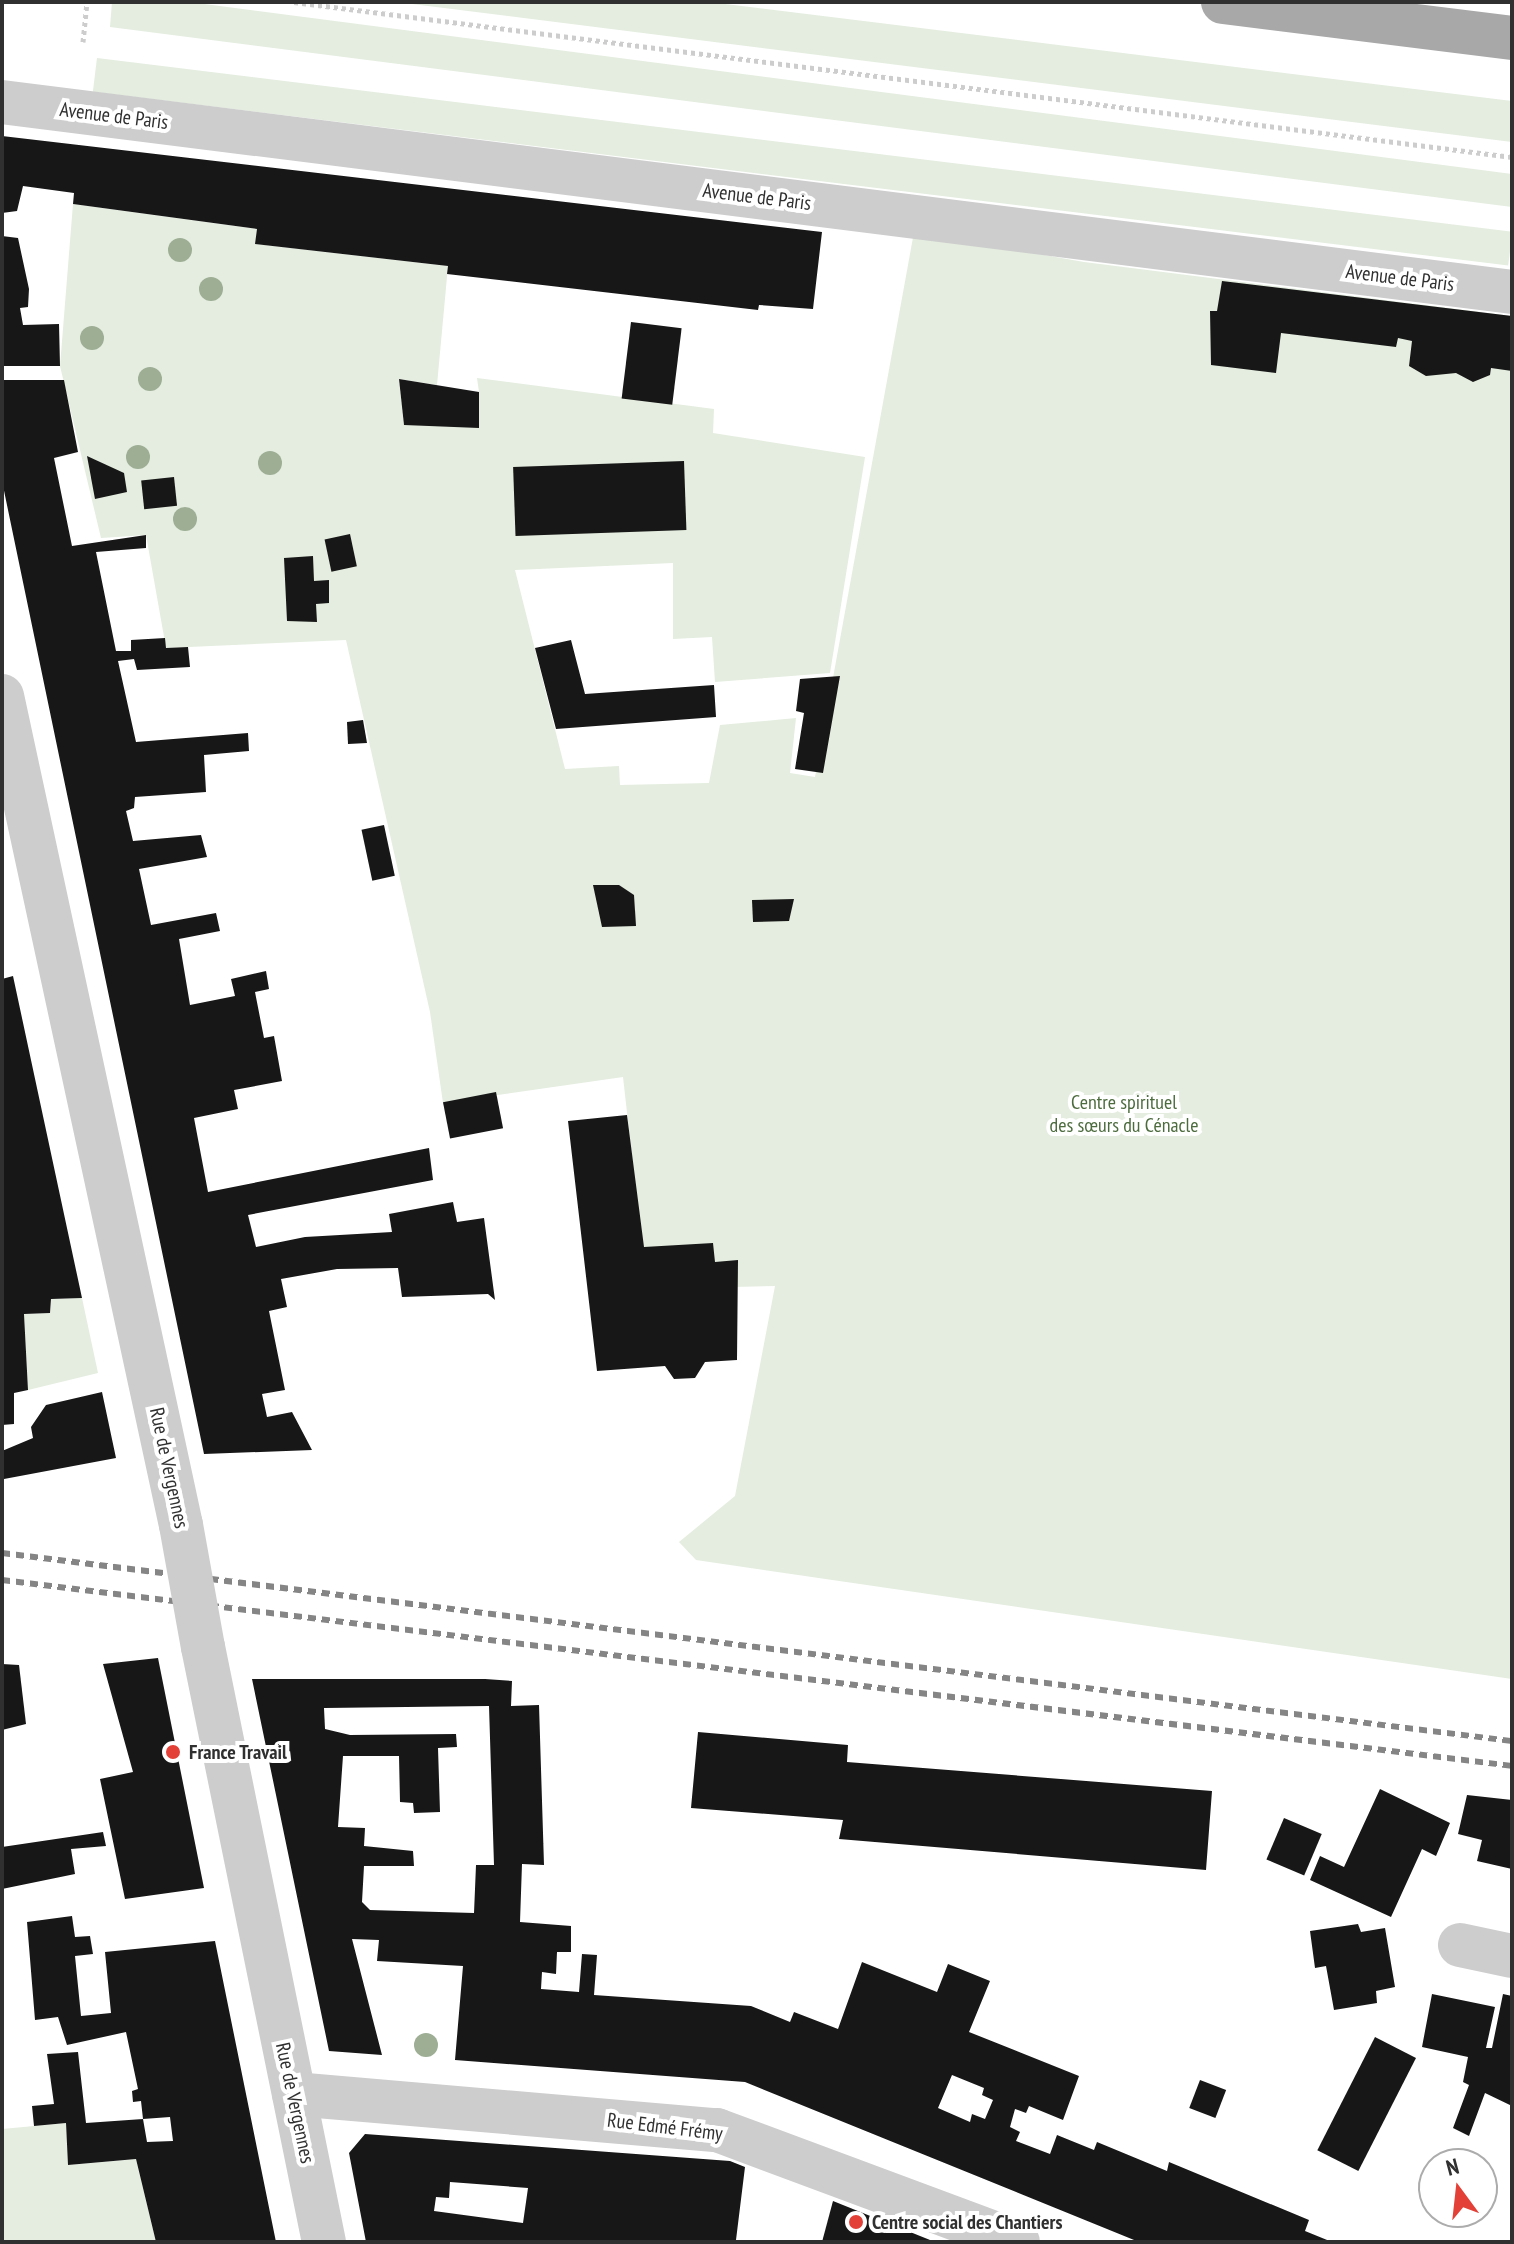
<!DOCTYPE html>
<html>
<head>
<meta charset="utf-8">
<style>
	body { margin:0 }
	#map { position:relative; width:1514px; height:2244px; overflow:hidden; background:#fff; font-family:"PT Sans Narrow",sans-serif }
	div>[style] { position:absolute }
	[style*='--x'] { left:calc(var(--x)*1px); top:calc(var(--y)*1px); width:calc(var(--w)*1px); rotate:calc(var(--a)*1deg) }
	.green>* { inset:0; background:#e4eddf; transform-origin:0 0 }
	.building>* { inset:0; background:#171717; transform-origin:0 0 }
	.path>* { height:5px; margin-top:-2.5px; transform-origin:0; background:repeating-linear-gradient(90deg,#cdcdcd 0 4px,transparent 0 8px) }
	.minor>* { height:44px; margin:-22px; padding:0 22px; transform-origin:22px; border-radius:22px; background:#cdcdcd }
	.major>* { height:44px; margin:-22px; padding:0 22px; transform-origin:22px; border-radius:22px; background:#a8a8a8 }
	.rail>* { height:6px; margin-top:-3px; transform-origin:0; background:repeating-linear-gradient(90deg,#858585 0 8px,transparent 0 14px) }
	.minor-bridge>* { height:44px; margin:-22px; padding:0 22px; transform-origin:22px; border-radius:22px; background:#cdcdcd }
	.trees>* { width:24px; height:24px; margin:-12px; border-radius:50%; background:#9dae95 }
	.dots>* { width:22px; height:22px; translate:-50% -50%; box-sizing:border-box; border:4px solid #fff; border-radius:50% }
	span { translate:-50% -50%; white-space:nowrap; text-align:center; line-height:1.15; -webkit-text-stroke:8px #fff; paint-order:stroke }
	.street-label { font-size:20px; color:#303030 }
	.park-label { font-size:20px; color:#4d6c3e }
	.poi-label { font-size:20px; color:#303030; font-weight:700 }
	.left { translate:0 -50%; text-align:left }
	.frame { position:absolute; inset:0; border:4px solid #303030; pointer-events:none }
	.north { position:absolute; left:1418px; top:2148px; width:80px; height:80px; box-sizing:border-box; background:#fff; border:2px solid #acacac; border-radius:50%; rotate:345deg; font-size:22px; font-weight:700; line-height:32px; text-align:center; color:#303030 }
	.north::after { content:''; display:block; margin:auto; width:28px; height:36px; background:#e34137; clip-path:polygon(50% 0,100% 100%,50% 72%,0 100%) }
</style>
</head>
<body>
<div id="map">
	<div class="green">
		<i style="clip-path:polygon(112px 2px,189px 2px,1512px 174px,1512px 207px,110px 27px)"></i>
		<i style="clip-path:polygon(396px 2px,709px 2px,1512px 101px,1512px 142px)"></i>
		<i style="left:97px;top:58px;width:1426px;height:34px;rotate:7deg"></i>
		<i style="clip-path:polygon(73px 204px,257px 229px,256px 244px,448px 266px,437px 385px,399px 379px,404px 425px,479px 392px,477px 378px,714px 409px,713px 433px,865px 457px,830px 673px,715px 682px,712px 637px,673px 639px,673px 563px,515px 570px,565px 769px,619px 766px,620px 785px,709px 783px,720px 725px,796px 718px,790px 773px,815px 777px,914px 232px,1084px 262px,1512px 316px,1512px 1679px,696px 1560px,679px 1542px,735px 1496px,775px 1286px,647px 1289px,623px 1077px,443px 1103px,430px 1012px,346px 640px,166px 648px,146px 535px,101px 538px,60px 366px)"></i>
		<i style="clip-path:polygon(82px 1298px,98px 1373px,28px 1390px,24px 1314px,50px 1313px,51px 1299px)"></i>
		<i style="clip-path:polygon(66px 2123px,69px 2165px,136px 2159px,156px 2242px,2px 2242px,2px 2129px)"></i>
	</div>
	<div class="building">
		<i style="clip-path:polygon(2px 136px,822px 232px,813px 309px,759px 305px,758px 310px,447px 274px,448px 266px,255px 244px,257px 229px,73px 204px,74px 193px,23px 186px,17px 211px,2px 213px)"></i>
		<i style="clip-path:polygon(2px 236px,18px 238px,29px 289px,28px 307px,20px 308px,23px 325px,59px 324px,60px 366px,2px 366px)"></i>
		<i style="clip-path:polygon(1222px 281px,1512px 316px,1512px 371px,1491px 368px,1490px 375px,1473px 382px,1456px 373px,1426px 376px,1409px 366px,1412px 341px,1398px 338px,1396px 347px,1281px 333px,1276px 373px,1211px 365px,1210px 311px,1217px 311px)"></i>
		<i style="left:631px;top:322px;width:51px;height:77px;rotate:7deg"></i>
		<i style="clip-path:polygon(399px 379px,479px 392px,479px 428px,404px 425px)"></i>
		<i style="clip-path:polygon(2px 380px,64px 380px,78px 452px,54px 458px,72px 546px,146px 535px,146px 548px,96px 552px,116px 651px,131px 651px,131px 640px,165px 638px,166px 648px,188px 647px,190px 667px,137px 670px,134px 659px,118px 661px,136px 742px,248px 733px,249px 751px,204px 755px,206px 792px,135px 797px,134px 808px,126px 811px,133px 841px,201px 835px,207px 857px,139px 869px,151px 925px,216px 913px,220px 931px,179px 939px,190px 1005px,235px 996px,231px 979px,266px 971px,269px 989px,255px 992px,264px 1038px,274px 1036px,282px 1081px,234px 1090px,238px 1109px,194px 1118px,208px 1192px,429px 1148px,433px 1180px,248px 1215px,256px 1247px,305px 1237px,392px 1232px,389px 1214px,453px 1202px,457px 1222px,484px 1218px,495px 1300px,488px 1294px,402px 1297px,398px 1268px,337px 1269px,281px 1279px,287px 1307px,269px 1311px,285px 1390px,262px 1394px,267px 1417px,292px 1412px,312px 1450px,204px 1454px,2px 481px)"></i>
		<i style="clip-path:polygon(87px 456px,124px 473px,127px 492px,95px 499px)"></i>
		<i style="left:684px;top:461px;width:69px;height:171px;rotate:88deg"></i>
		<i style="left:174px;top:477px;width:29px;height:33px;rotate:84deg"></i>
		<i style="left:350px;top:534px;width:33px;height:26px;rotate:78deg"></i>
		<i style="clip-path:polygon(313px 556px,314px 581px,329px 580px,329px 603px,316px 604px,317px 622px,287px 621px,284px 558px)"></i>
		<i style="clip-path:polygon(571px 640px,585px 694px,714px 685px,716px 717px,556px 729px,535px 648px)"></i>
		<i style="clip-path:polygon(840px 676px,823px 773px,795px 769px,804px 713px,796px 711px,800px 679px)"></i>
		<i style="clip-path:polygon(363px 720px,367px 743px,348px 744px,347px 722px)"></i>
		<i style="left:384px;top:825px;width:52px;height:23px;rotate:78deg"></i>
		<i style="clip-path:polygon(593px 885px,619px 885px,634px 895px,636px 926px,602px 927px)"></i>
		<i style="clip-path:polygon(794px 899px,789px 921px,753px 922px,752px 900px)"></i>
		<i style="clip-path:polygon(13px 976px,82px 1298px,51px 1299px,50px 1313px,24px 1314px,28px 1390px,14px 1393px,14px 1424px,2px 1425px,2px 979px)"></i>
		<i style="left:496px;top:1092px;width:37px;height:54px;rotate:79deg"></i>
		<i style="clip-path:polygon(627px 1115px,644px 1247px,713px 1243px,715px 1262px,738px 1260px,737px 1360px,705px 1362px,695px 1378px,674px 1379px,665px 1366px,597px 1371px,568px 1121px)"></i>
		<i style="clip-path:polygon(102px 1392px,116px 1458px,4px 1479px,2px 1451px,33px 1438px,31px 1427px,46px 1405px)"></i>
		<i style="clip-path:polygon(158px 1658px,204px 1888px,125px 1899px,100px 1779px,133px 1772px,103px 1664px)"></i>
		<i style="clip-path:polygon(2px 1664px,19px 1665px,26px 1724px,2px 1730px)"></i>
		<i style="clip-path:polygon(evenodd,252px 1679px,485px 1679px,512px 1681px,511px 1706px,539px 1705px,544px 1865px,522px 1864px,520px 1922px,571px 1926px,571px 1952px,557px 1952px,556px 1974px,542px 1972px,541px 1989px,579px 1992px,582px 1954px,597px 1955px,594px 1995px,751px 2006px,790px 2022px,794px 2012px,838px 2029px,862px 1962px,937px 1992px,948px 1964px,990px 1981px,969px 2032px,1079px 2076px,1063px 2120px,1029px 2106px,1026px 2113px,1015px 2109px,1010px 2127px,1020px 2132px,1016px 2141px,1050px 2154px,1057px 2135px,1094px 2150px,1097px 2142px,1167px 2171px,1169px 2162px,1309px 2220px,1305px 2231px,1332px 2242px,1139px 2242px,745px 2082px,455px 2060px,463px 1966px,377px 1961px,379px 1940px,352px 1939px,382px 2055px,329px 2051px,252px 1679px,489px 1706px,494px 1865px,476px 1865px,474px 1913px,370px 1910px,362px 1902px,364px 1866px,414px 1866px,413px 1851px,364px 1846px,365px 1828px,338px 1827px,343px 1756px,399px 1756px,400px 1802px,413px 1803px,414px 1813px,440px 1812px,438px 1748px,457px 1747px,456px 1734px,350px 1735px,325px 1729px,324px 1708px,489px 1706px,252px 1679px,952px 2075px,984px 2088px,982px 2095px,993px 2100px,985px 2119px,972px 2114px,970px 2122px,938px 2108px,952px 2075px)"></i>
		<i style="clip-path:polygon(698px 1732px,848px 1745px,847px 1762px,1212px 1791px,1206px 1870px,839px 1839px,843px 1820px,691px 1808px)"></i>
		<i style="clip-path:polygon(1380px 1789px,1450px 1823px,1436px 1856px,1422px 1849px,1391px 1917px,1310px 1880px,1320px 1856px,1344px 1867px)"></i>
		<i style="clip-path:polygon(1467px 1795px,1512px 1800px,1512px 1869px,1477px 1861px,1482px 1840px,1458px 1834px)"></i>
		<i style="left:1284px;top:1818px;width:41px;height:45px;rotate:23deg"></i>
		<i style="clip-path:polygon(103px 1832px,106px 1846px,71px 1849px,75px 1874px,2px 1889px,2px 1847px)"></i>
		<i style="clip-path:polygon(72px 1916px,75px 1937px,90px 1936px,93px 1954px,75px 1956px,81px 2016px,111px 2013px,105px 1952px,215px 1941px,276px 2242px,156px 2242px,136px 2159px,68px 2165px,66px 2123px,34px 2126px,32px 2106px,54px 2104px,47px 2054px,78px 2052px,86px 2123px,143px 2119px,147px 2142px,173px 2141px,170px 2117px,143px 2119px,141px 2101px,133px 2102px,132px 2091px,138px 2089px,126px 2032px,67px 2045px,58px 2017px,35px 2020px,27px 1922px)"></i>
		<i style="clip-path:polygon(1358px 1924px,1361px 1932px,1385px 1928px,1395px 1987px,1376px 1991px,1377px 2003px,1334px 2010px,1326px 1966px,1315px 1968px,1310px 1931px)"></i>
		<i style="clip-path:polygon(1432px 1994px,1495px 2007px,1486px 2048px,1492px 2048px,1503px 1994px,1512px 1996px,1512px 2106px,1485px 2093px,1469px 2136px,1453px 2128px,1469px 2085px,1463px 2082px,1468px 2057px,1422px 2047px)"></i>
		<i style="left:1375px;top:2037px;width:46px;height:127px;rotate:27deg"></i>
		<i style="left:1200px;top:2080px;width:28px;height:30px;rotate:21deg"></i>
		<i style="clip-path:polygon(evenodd,365px 2134px,730px 2161px,745px 2167px,736px 2240px,366px 2242px,349px 2153px,365px 2134px,450px 2182px,528px 2188px,523px 2223px,434px 2211px,436px 2197px,449px 2198px,450px 2182px)"></i>
		<i style="clip-path:polygon(833px 2201px,935px 2242px,822px 2242px)"></i>
	</div>
	<div class="path">
		<i style="--x:294;--y:2;--w:1228;--a:7.25"></i>
		<i style="--x:83;--y:42;--w:40;--a:-84.3"></i>
	</div>
	<div class="minor">
		<i style="--x:2;--y:102;--w:1522;--a:7.17"></i>
		<i style="--x:2;--y:696;--w:848;--a:77.82"></i>
		<i style="--x:203;--y:1647;--w:607;--a:78.51"></i>
		<i style="--x:1460;--y:1945;--w:53;--a:11.9"></i>
		<i style="--x:294;--y:2094;--w:425;--a:4.9"></i>
		<i style="--x:717;--y:2130;--w:321;--a:20.4"></i>
	</div>
	<div class="major">
		<i style="--x:1223;--y:2;--w:291;--a:7.1"></i>
	</div>
	<div class="rail">
		<i style="--x:2;--y:1553;--w:1522;--a:7.1"></i>
		<i style="--x:2;--y:1580;--w:1521;--a:7.02"></i>
	</div>
	<div class="minor-bridge">
		<i style="--x:181;--y:1525;--w:124;--a:79.8"></i>
	</div>
	<div class="trees">
		<i style="left:180px;top:250px"></i>
		<i style="left:211px;top:289px"></i>
		<i style="left:92px;top:338px"></i>
		<i style="left:150px;top:379px"></i>
		<i style="left:138px;top:457px"></i>
		<i style="left:270px;top:463px"></i>
		<i style="left:185px;top:519px"></i>
		<i style="left:426px;top:2045px"></i>
	</div>
	<div class="dots">
		<i style="left:173px;top:1752px;background:#e34137"></i>
		<i style="left:856px;top:2222px;background:#e34137"></i>
	</div>
	<div class="street-label">
		<span style="left:114px;top:116px;rotate:7deg">Avenue de Paris</span>
		<span style="left:757px;top:197px;rotate:7deg">Avenue de Paris</span>
		<span style="left:1400px;top:278px;rotate:7deg">Avenue de Paris</span>
		<span style="left:169px;top:1468px;rotate:78deg">Rue de Vergennes</span>
		<span style="left:295px;top:2103px;rotate:78deg">Rue de Vergennes</span>
		<span style="left:665px;top:2127px;rotate:7deg">Rue Edmé Frémy</span>
	</div>
	<div class="park-label">
		<span style="left:1124px;top:1114px">Centre spirituel<br>des sœurs du Cénacle</span>
	</div>
	<div class="poi-label">
		<span class="left" style="left:189px;top:1752px">France Travail</span>
		<span class="left" style="left:872px;top:2222px">Centre social des Chantiers</span>
	</div>
	<div class="frame"></div>
	<div class="north">N</div>
</div>
</body>
</html>
